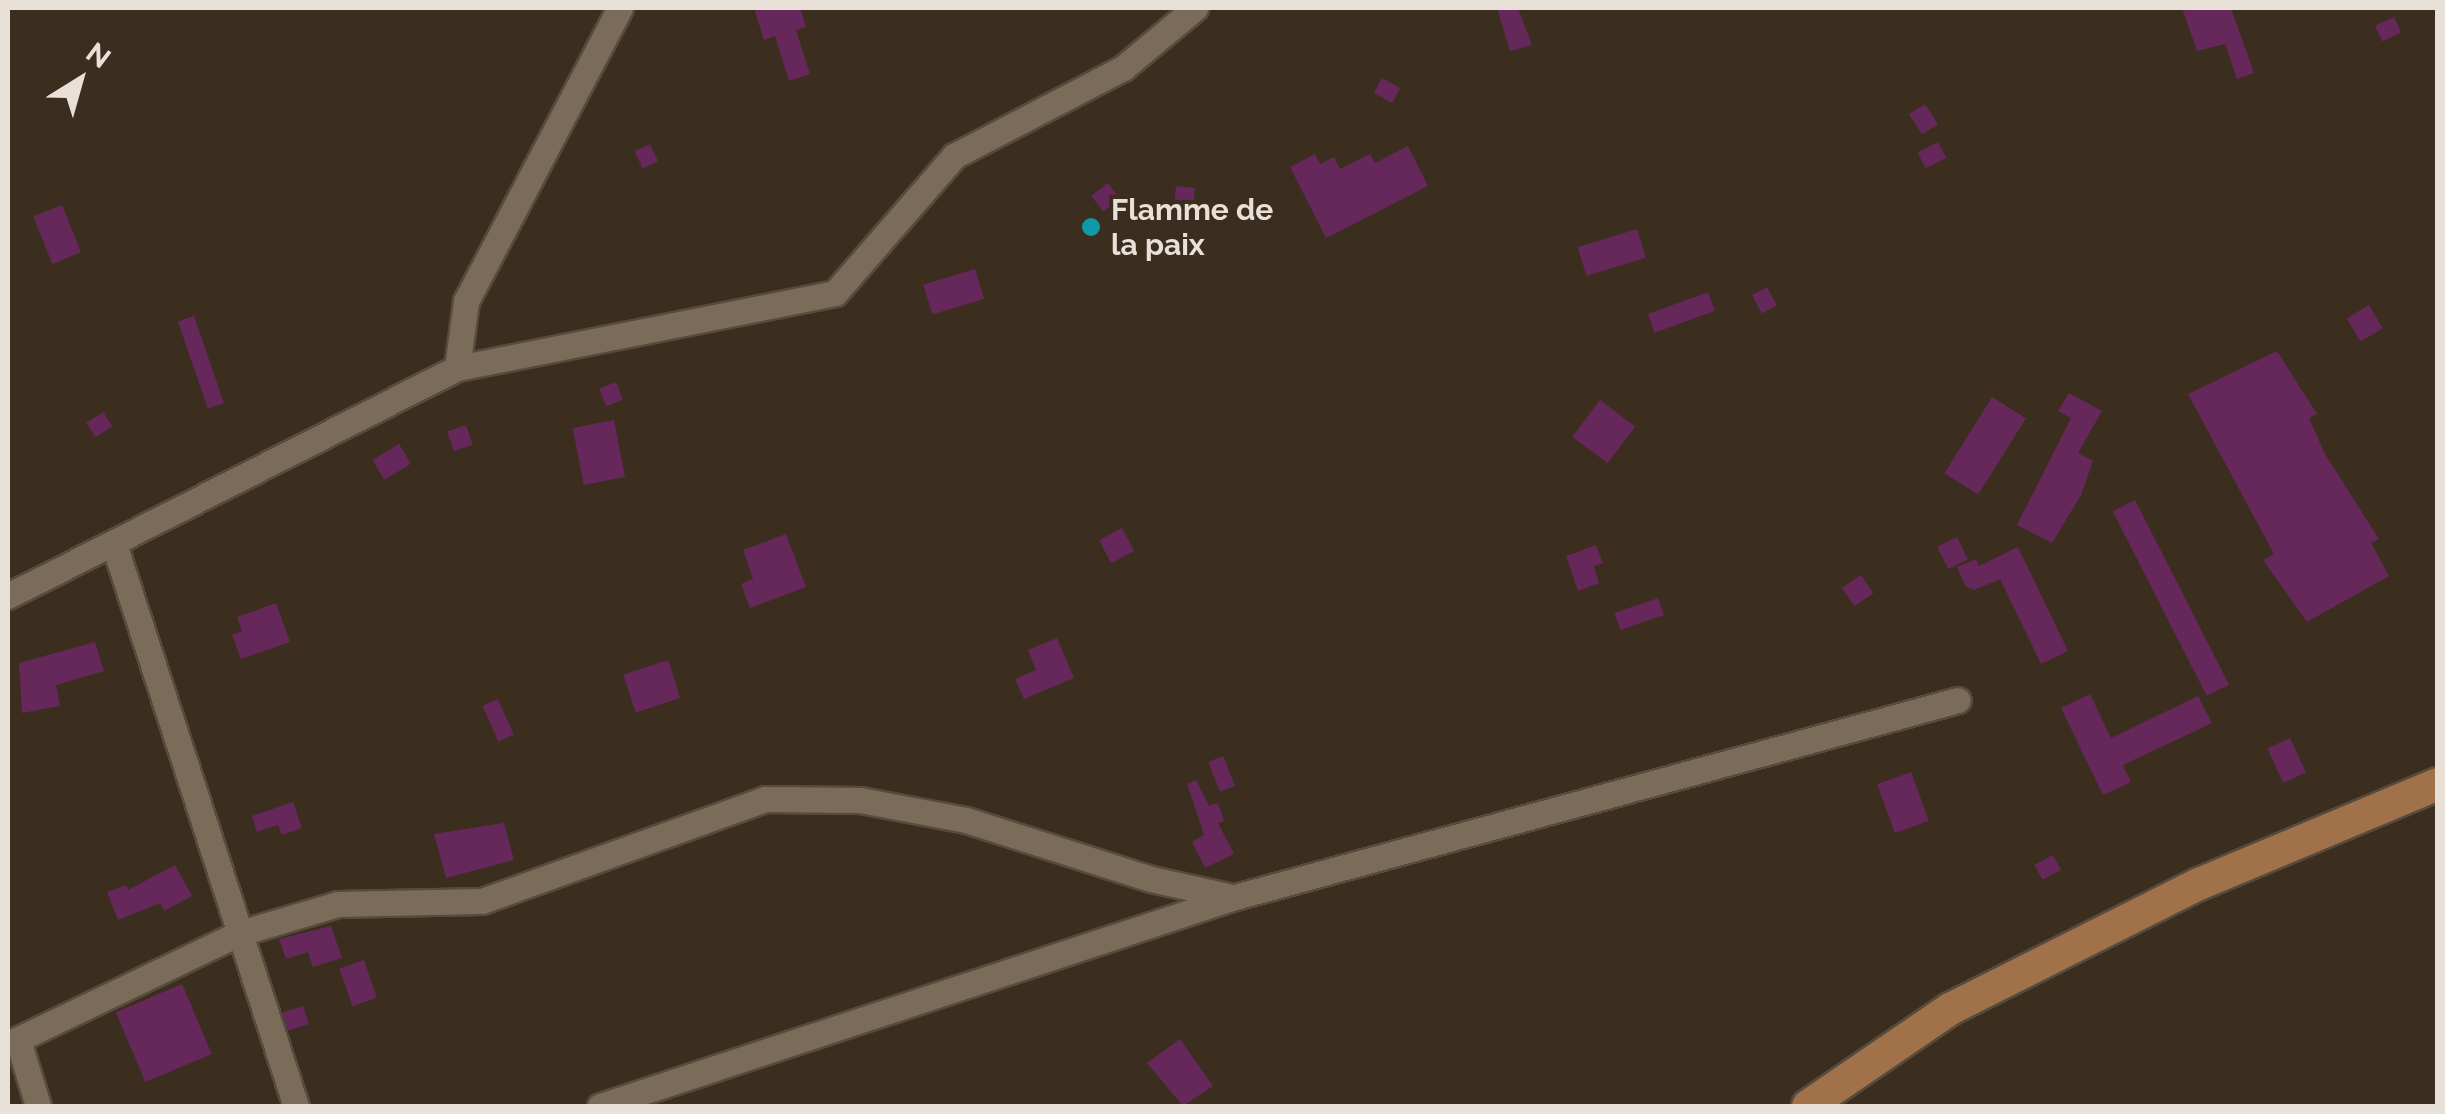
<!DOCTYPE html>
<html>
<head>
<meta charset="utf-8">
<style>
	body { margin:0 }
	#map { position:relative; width:2445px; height:1114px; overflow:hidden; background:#3b2e1e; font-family:Raleway,sans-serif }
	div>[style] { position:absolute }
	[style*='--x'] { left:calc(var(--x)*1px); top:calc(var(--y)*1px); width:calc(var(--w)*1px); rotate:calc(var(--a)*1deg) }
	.building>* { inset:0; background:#66285b; transform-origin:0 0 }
	.roads { filter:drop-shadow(2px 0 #564b3d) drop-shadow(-2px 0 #564b3d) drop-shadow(0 2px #564b3d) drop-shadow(0 -2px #564b3d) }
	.minor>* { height:25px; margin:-12.5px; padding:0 12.5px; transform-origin:12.5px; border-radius:12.5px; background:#7b6c5a }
	.major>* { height:32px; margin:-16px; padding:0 16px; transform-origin:16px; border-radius:16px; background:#a17249 }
	.dots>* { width:28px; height:28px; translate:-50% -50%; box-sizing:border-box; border:5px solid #3b2e1e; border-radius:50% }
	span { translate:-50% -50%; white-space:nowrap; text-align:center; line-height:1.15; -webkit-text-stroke:8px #3b2e1e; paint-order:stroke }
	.poi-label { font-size:30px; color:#e9e1d7; font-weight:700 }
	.left { translate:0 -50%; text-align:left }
	.frame { position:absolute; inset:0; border:10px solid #e9e1d7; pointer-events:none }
	.north { position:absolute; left:30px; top:30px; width:100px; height:100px; -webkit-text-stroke:8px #3b2e1e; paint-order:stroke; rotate:37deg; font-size:28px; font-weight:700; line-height:40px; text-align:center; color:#e9e1d7 }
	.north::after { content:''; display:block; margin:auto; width:35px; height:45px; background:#e9e1d7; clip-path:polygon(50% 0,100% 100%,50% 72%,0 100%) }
</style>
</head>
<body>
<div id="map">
	<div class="building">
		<i style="clip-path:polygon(754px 8px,800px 8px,806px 27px,796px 30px,810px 74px,789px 81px,775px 36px,764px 40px)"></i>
		<i style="clip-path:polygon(1497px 8px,1518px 8px,1532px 45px,1510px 51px)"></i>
		<i style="clip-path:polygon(2182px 8px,2231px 8px,2254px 73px,2237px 79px,2225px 44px,2197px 51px)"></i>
		<i style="left:2394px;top:17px;width:17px;height:21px;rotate:65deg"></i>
		<i style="left:1382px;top:78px;width:21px;height:17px;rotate:29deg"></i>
		<i style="left:1925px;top:104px;width:24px;height:19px;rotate:57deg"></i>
		<i style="left:1938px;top:142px;width:18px;height:23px;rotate:63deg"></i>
		<i style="left:650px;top:144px;width:19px;height:17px;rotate:65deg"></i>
		<i style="clip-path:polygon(1408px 146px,1428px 186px,1326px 238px,1290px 167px,1315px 154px,1320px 164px,1334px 157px,1340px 169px,1370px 154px,1375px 163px)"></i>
		<i style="left:1108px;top:183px;width:20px;height:21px;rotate:53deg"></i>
		<i style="left:1176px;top:186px;width:19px;height:18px;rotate:6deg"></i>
		<i style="left:62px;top:205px;width:51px;height:31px;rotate:68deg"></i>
		<i style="left:1637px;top:229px;width:30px;height:62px;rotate:73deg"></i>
		<i style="left:975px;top:269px;width:31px;height:54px;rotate:73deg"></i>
		<i style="left:1767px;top:287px;width:21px;height:17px;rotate:62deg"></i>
		<i style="left:1708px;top:292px;width:20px;height:64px;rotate:70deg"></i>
		<i style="left:2369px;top:305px;width:27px;height:26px;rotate:59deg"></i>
		<i style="left:194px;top:316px;width:92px;height:17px;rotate:71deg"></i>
		<i style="clip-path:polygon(2277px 351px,2317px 414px,2309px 418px,2325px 454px,2379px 539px,2371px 543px,2389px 576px,2307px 622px,2263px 560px,2274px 554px,2188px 394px)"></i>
		<i style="left:616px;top:382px;width:19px;height:18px;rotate:69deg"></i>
		<i style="clip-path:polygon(2069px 393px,2102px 411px,2078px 453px,2093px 461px,2081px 495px,2052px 543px,2017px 525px,2071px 418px,2058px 411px)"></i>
		<i style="left:1992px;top:397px;width:40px;height:90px;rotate:32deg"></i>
		<i style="left:1600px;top:400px;width:44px;height:46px;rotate:37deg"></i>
		<i style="left:103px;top:412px;width:17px;height:20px;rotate:57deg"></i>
		<i style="left:614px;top:420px;width:58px;height:42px;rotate:79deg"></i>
		<i style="left:466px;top:425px;width:21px;height:20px;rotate:71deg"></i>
		<i style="left:399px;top:444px;width:23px;height:31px;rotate:59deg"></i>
		<i style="left:2135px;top:500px;width:207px;height:25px;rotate:63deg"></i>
		<i style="left:1122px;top:528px;width:26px;height:26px;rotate:62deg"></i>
		<i style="clip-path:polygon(786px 534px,806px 587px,750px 608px,741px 584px,753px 579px,743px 550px)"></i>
		<i style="left:1957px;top:537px;width:25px;height:22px;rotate:64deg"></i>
		<i style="clip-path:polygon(1596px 545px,1603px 563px,1594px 566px,1599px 583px,1578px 591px,1566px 556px)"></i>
		<i style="clip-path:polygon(2018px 547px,2068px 651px,2041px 664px,2000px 579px,1974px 590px,1966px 587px,1957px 567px,1976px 559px,1979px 566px)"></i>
		<i style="left:1861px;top:575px;width:22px;height:23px;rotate:56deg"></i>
		<i style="left:1658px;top:598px;width:18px;height:46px;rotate:71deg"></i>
		<i style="clip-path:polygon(276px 603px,290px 642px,241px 659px,232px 635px,242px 631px,237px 617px)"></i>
		<i style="clip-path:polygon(1057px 638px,1074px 678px,1024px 699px,1015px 679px,1036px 670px,1028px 650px)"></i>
		<i style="clip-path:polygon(95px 642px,104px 671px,56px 685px,60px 706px,22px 713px,19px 663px)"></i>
		<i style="left:668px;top:660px;width:40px;height:47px;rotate:72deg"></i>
		<i style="clip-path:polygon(2090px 694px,2111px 738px,2198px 696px,2212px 723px,2123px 765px,2131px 782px,2103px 795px,2061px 708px)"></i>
		<i style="left:498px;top:699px;width:39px;height:17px;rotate:66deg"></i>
		<i style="left:2290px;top:738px;width:38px;height:25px;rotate:65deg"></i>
		<i style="left:1223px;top:756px;width:32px;height:16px;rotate:68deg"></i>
		<i style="left:1911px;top:772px;width:52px;height:36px;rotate:70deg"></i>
		<i style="clip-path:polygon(1196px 780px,1209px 806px,1218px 803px,1224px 821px,1218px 823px,1234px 854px,1205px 868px,1192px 842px,1204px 835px,1187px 784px)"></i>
		<i style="clip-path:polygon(293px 802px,302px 828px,282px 835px,278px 825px,257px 832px,252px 816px)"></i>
		<i style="clip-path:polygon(504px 823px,514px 860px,446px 878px,434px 834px)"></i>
		<i style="left:2053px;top:855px;width:17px;height:21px;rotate:62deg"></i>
		<i style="clip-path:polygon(175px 865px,192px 896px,164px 911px,160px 903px,118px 920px,107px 892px,126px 885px,128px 890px)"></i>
		<i style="clip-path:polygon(331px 926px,342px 958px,313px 967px,308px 952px,286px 959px,279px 939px)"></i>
		<i style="left:364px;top:960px;width:40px;height:26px;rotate:71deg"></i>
		<i style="left:182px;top:984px;width:76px;height:72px;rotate:67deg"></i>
		<i style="left:303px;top:1006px;width:19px;height:22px;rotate:72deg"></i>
		<i style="clip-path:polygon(1180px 1039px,1213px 1086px,1183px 1106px,1147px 1063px)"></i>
	</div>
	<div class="roads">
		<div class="minor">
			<i style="--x:457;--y:368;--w:68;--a:-82.3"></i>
			<i style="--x:466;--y:301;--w:331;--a:-62.3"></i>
			<i style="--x:114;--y:544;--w:591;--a:72.06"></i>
			<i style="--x:8;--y:596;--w:504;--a:-26.92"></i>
			<i style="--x:457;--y:368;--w:385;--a:-11.2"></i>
			<i style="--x:835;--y:293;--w:181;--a:-49"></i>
			<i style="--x:954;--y:156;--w:191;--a:-27.5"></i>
			<i style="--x:1123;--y:68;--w:94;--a:-39.8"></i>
			<i style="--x:18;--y:1040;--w:69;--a:73.1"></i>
			<i style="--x:8;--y:1044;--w:257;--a:-25.6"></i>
			<i style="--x:240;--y:933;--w:102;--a:-16.5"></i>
			<i style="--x:338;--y:904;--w:144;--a:-1.2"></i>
			<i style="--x:482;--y:901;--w:301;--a:-19.8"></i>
			<i style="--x:765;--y:799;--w:95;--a:0.6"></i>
			<i style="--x:860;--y:800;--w:108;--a:10.7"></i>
			<i style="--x:966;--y:820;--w:194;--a:17.7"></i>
			<i style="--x:1151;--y:879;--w:83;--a:12.5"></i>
			<i style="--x:600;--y:1106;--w:669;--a:-18.22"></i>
			<i style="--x:1235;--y:897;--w:749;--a:-15.24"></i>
		</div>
		<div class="major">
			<i style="--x:1808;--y:1106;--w:172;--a:-34.3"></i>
			<i style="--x:1950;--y:1009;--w:279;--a:-26.7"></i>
			<i style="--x:2199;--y:884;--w:259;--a:-22.7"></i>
		</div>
	</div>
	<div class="dots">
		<i style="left:1091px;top:227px;background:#0f9aa8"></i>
	</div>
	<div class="poi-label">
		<span class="left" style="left:1111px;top:227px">Flamme de<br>la paix</span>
	</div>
	<div class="frame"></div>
	<div class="north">N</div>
</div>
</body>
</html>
